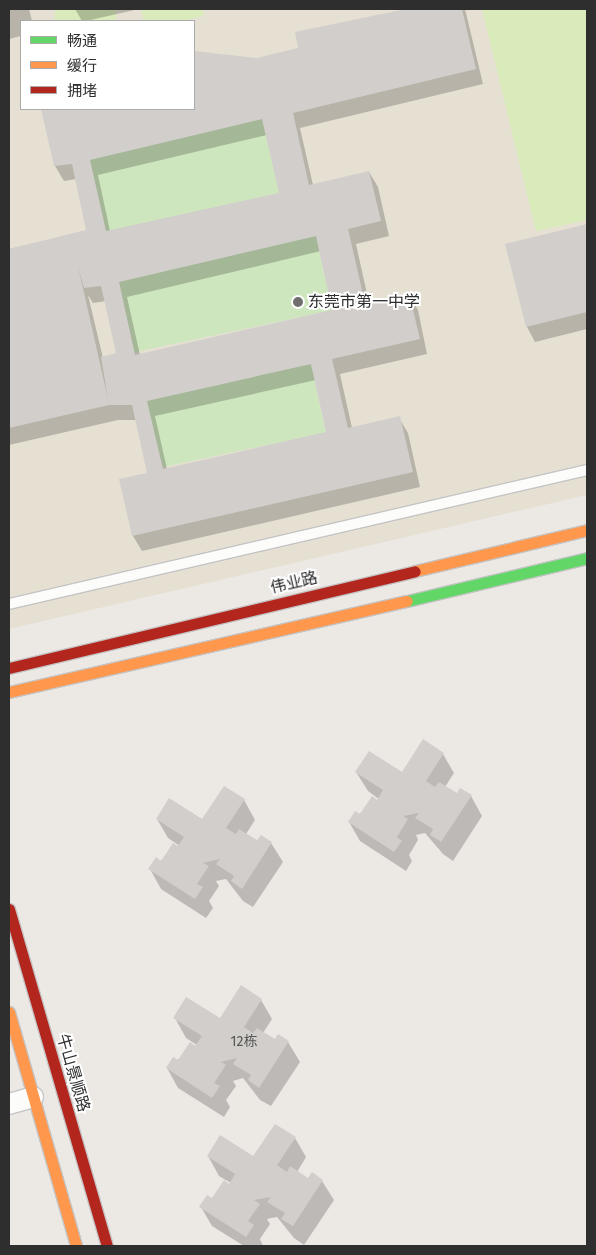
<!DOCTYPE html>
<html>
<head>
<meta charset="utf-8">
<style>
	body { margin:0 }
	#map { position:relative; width:596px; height:1255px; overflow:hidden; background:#ece8e4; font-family:"Fira Sans","Noto Sans SC",sans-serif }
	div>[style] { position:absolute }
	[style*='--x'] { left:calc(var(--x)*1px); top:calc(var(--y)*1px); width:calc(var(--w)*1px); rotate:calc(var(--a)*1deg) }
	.education>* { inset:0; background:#e6e0d3 }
	.green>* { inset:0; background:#cee6be; transform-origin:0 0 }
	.pitch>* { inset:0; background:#d9eabb; transform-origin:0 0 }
	.shadow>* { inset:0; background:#0003 }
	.building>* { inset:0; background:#d1cecb }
	.roads { filter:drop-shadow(1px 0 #c5c4c5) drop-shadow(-1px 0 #c5c4c5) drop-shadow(0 1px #c5c4c5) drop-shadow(0 -1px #c5c4c5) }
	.lane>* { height:10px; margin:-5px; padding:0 5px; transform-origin:5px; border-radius:5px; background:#fcfcfb }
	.street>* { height:20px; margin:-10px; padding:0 10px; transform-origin:10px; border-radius:10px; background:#fcfcfb }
	.fast>* { height:11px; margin:-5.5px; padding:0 5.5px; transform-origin:5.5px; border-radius:5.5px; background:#63d668 }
	.slow>* { height:11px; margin:-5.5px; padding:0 5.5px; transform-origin:5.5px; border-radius:5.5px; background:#ff974d }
	.jam>* { height:11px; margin:-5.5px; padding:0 5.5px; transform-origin:5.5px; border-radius:5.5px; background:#b3261e }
	.dots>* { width:14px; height:14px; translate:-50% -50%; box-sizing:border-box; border:2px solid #fff; border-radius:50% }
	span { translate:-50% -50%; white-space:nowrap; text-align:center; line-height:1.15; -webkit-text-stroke:4px #fff; paint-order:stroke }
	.number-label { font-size:14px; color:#585857 }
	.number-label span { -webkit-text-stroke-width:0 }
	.poi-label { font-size:16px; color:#2e2e2e }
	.left { translate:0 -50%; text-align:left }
	.street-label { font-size:16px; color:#2e2e2e }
	.frame { position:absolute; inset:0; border:10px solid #2e2e2e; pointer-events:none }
	.legend { position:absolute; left:20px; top:20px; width:175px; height:90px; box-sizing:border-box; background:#fff; border:1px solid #ababab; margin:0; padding:6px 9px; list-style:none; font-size:15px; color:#2e2e2e }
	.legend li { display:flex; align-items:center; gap:10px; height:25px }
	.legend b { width:25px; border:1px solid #ababab }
</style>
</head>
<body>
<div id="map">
	<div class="education">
		<i style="clip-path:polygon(evenodd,9px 9px,587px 9px,587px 495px,9px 629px,9px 9px,21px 21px,194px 21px,194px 109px,21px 109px,21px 21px)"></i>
	</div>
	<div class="green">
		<i style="left:262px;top:119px;width:76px;height:177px;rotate:77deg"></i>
		<i style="left:316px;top:236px;width:76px;height:202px;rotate:78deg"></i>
		<i style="left:311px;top:364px;width:70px;height:168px;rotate:78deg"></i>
	</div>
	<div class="pitch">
		<i style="left:55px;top:9px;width:61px;height:12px"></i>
		<i style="clip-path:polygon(141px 9px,202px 9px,204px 16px,181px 21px,144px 21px)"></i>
		<i style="clip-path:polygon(482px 9px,587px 9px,587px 220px,536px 231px)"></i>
	</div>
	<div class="shadow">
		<i style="clip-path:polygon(9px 9px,29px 9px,32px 21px,21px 21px,21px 36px,9px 39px)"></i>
		<i style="clip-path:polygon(75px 9px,139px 9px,86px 21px,82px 21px)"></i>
		<i style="clip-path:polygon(evenodd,411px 9px,465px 9px,483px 84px,300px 128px,313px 185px,369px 172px,378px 187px,389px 236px,356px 244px,369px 303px,409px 295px,418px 310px,427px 354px,340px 374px,352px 428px,399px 418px,408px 433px,420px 487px,142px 551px,133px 536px,149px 474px,137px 420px,118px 420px,9px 445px,9px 249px,88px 231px,76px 179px,64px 181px,55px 166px,42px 109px,194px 109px,194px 53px,257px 59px,300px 49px,297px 33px,411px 9px,267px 135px,280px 194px,110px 231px,98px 175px,267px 135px,411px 9px,321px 251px,334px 311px,140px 355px,127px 297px,321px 251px,411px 9px,88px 295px,93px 303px,106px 301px,118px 354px,103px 358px,88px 295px,411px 9px,316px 380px,328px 433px,167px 469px,155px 416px,316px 380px)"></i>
		<i style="clip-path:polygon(587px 225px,587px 329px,535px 342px,527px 327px,506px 245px)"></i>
		<i style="clip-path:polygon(443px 754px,454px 773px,445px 787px,457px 795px,471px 796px,482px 816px,453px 861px,443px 854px,425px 833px,416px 835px,418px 840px,409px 855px,412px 861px,406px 871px,360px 841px,349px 822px,379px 799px,368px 791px,356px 772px,402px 774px)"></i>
		<i style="clip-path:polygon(244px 800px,255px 820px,246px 834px,258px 842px,271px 843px,283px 862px,253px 907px,243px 901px,226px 879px,216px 881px,219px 886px,209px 901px,213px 908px,206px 918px,161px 889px,150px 869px,180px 846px,168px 838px,157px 819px,203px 821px)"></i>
		<i style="clip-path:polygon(261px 1000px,272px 1019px,263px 1033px,275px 1041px,278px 1036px,288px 1042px,300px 1062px,271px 1106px,260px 1100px,243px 1078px,233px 1081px,236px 1086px,226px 1100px,230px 1107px,224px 1117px,178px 1088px,167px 1068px,197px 1045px,186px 1038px,175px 1018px,220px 1020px)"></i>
		<i style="clip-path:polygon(295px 1138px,306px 1157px,297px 1172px,308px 1179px,322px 1181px,334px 1200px,304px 1245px,294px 1238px,277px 1217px,267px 1219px,270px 1224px,260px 1239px,263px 1246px,244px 1246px,212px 1226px,201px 1207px,231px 1183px,219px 1176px,208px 1156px,254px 1158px)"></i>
	</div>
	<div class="building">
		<i style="clip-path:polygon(evenodd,406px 9px,462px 9px,476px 69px,293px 113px,309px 185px,369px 171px,381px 221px,348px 229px,365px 303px,409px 293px,420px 339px,332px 359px,348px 428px,400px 416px,413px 472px,132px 536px,119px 479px,147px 473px,132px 405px,109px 405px,9px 428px,9px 249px,86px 230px,72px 164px,54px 166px,41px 109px,194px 109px,194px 51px,257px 58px,298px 48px,295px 32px,406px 9px,262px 119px,279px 193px,106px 231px,90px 160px,262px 119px,406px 9px,316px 236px,332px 310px,135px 355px,119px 282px,316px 236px,406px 9px,78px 266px,84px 288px,101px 286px,116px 353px,101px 357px,108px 399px,78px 266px,406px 9px,311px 364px,326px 432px,163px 469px,147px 401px,311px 364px)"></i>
		<i style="clip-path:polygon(587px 224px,587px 312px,526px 327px,505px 244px)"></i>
		<i style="clip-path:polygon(423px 739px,444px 753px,426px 781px,435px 787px,439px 782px,457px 793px,460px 788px,472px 795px,441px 842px,430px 835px,433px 829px,415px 818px,419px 813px,403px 816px,408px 819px,397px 837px,402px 841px,394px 852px,348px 822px,355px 811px,360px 814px,372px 796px,377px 800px,383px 790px,355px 772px,369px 751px,402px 772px)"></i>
		<i style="clip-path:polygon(224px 786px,245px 799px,226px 828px,236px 834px,239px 829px,257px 840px,261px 835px,272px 842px,242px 889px,231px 881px,234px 876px,216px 864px,220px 859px,203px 863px,209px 866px,197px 884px,203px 887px,195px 899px,148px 869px,156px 857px,161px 861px,173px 843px,178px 846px,184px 837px,156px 819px,169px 798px,202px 819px)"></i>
		<i style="clip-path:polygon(241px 985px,262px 999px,244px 1027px,253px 1033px,257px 1028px,275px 1039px,278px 1034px,289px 1041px,259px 1088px,248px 1080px,251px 1075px,233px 1064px,237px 1058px,221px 1062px,226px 1065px,214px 1083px,220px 1086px,212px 1098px,166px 1068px,173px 1057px,178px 1060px,190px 1042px,195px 1046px,202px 1036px,173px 1018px,186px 997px,220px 1018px)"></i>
		<i style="clip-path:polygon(275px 1124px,296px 1137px,277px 1165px,287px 1172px,290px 1166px,308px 1178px,312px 1172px,323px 1180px,293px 1226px,281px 1219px,285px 1213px,267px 1202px,271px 1197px,254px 1200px,260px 1204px,248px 1221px,254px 1225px,246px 1237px,199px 1207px,207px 1195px,212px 1198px,224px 1180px,229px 1184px,235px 1174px,207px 1156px,220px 1135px,253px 1156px)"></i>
	</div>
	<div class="roads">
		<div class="lane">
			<i style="--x:9;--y:604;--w:593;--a:-13.05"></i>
		</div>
		<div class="street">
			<i style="--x:9;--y:1104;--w:25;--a:-16"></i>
		</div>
		<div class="fast">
			<i style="--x:407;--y:601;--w:185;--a:-13.4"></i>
		</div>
		<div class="slow">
			<i style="--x:415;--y:571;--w:177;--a:-13.4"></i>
			<i style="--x:9;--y:692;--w:408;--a:-12.9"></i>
			<i style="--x:9;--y:1012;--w:243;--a:74"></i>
		</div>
		<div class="jam">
			<i style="--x:9;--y:668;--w:417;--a:-13.4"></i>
			<i style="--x:9;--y:909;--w:351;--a:73.8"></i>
		</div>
	</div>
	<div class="dots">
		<i style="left:298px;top:302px;background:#706f6e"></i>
	</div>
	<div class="number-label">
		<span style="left:244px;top:1042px">12栋</span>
	</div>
	<div class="poi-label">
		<span class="left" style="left:308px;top:302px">东莞市第一中学</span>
	</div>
	<div class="street-label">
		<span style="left:294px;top:583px;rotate:-13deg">伟业路</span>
		<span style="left:73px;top:1073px;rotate:74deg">牛山景顺路</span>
	</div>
	<div class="frame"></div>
	<ul class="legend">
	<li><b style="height:6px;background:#63d668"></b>畅通</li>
	<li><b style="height:6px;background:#ff974d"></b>缓行</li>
	<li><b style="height:6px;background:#b3261e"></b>拥堵</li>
	</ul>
</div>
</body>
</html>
